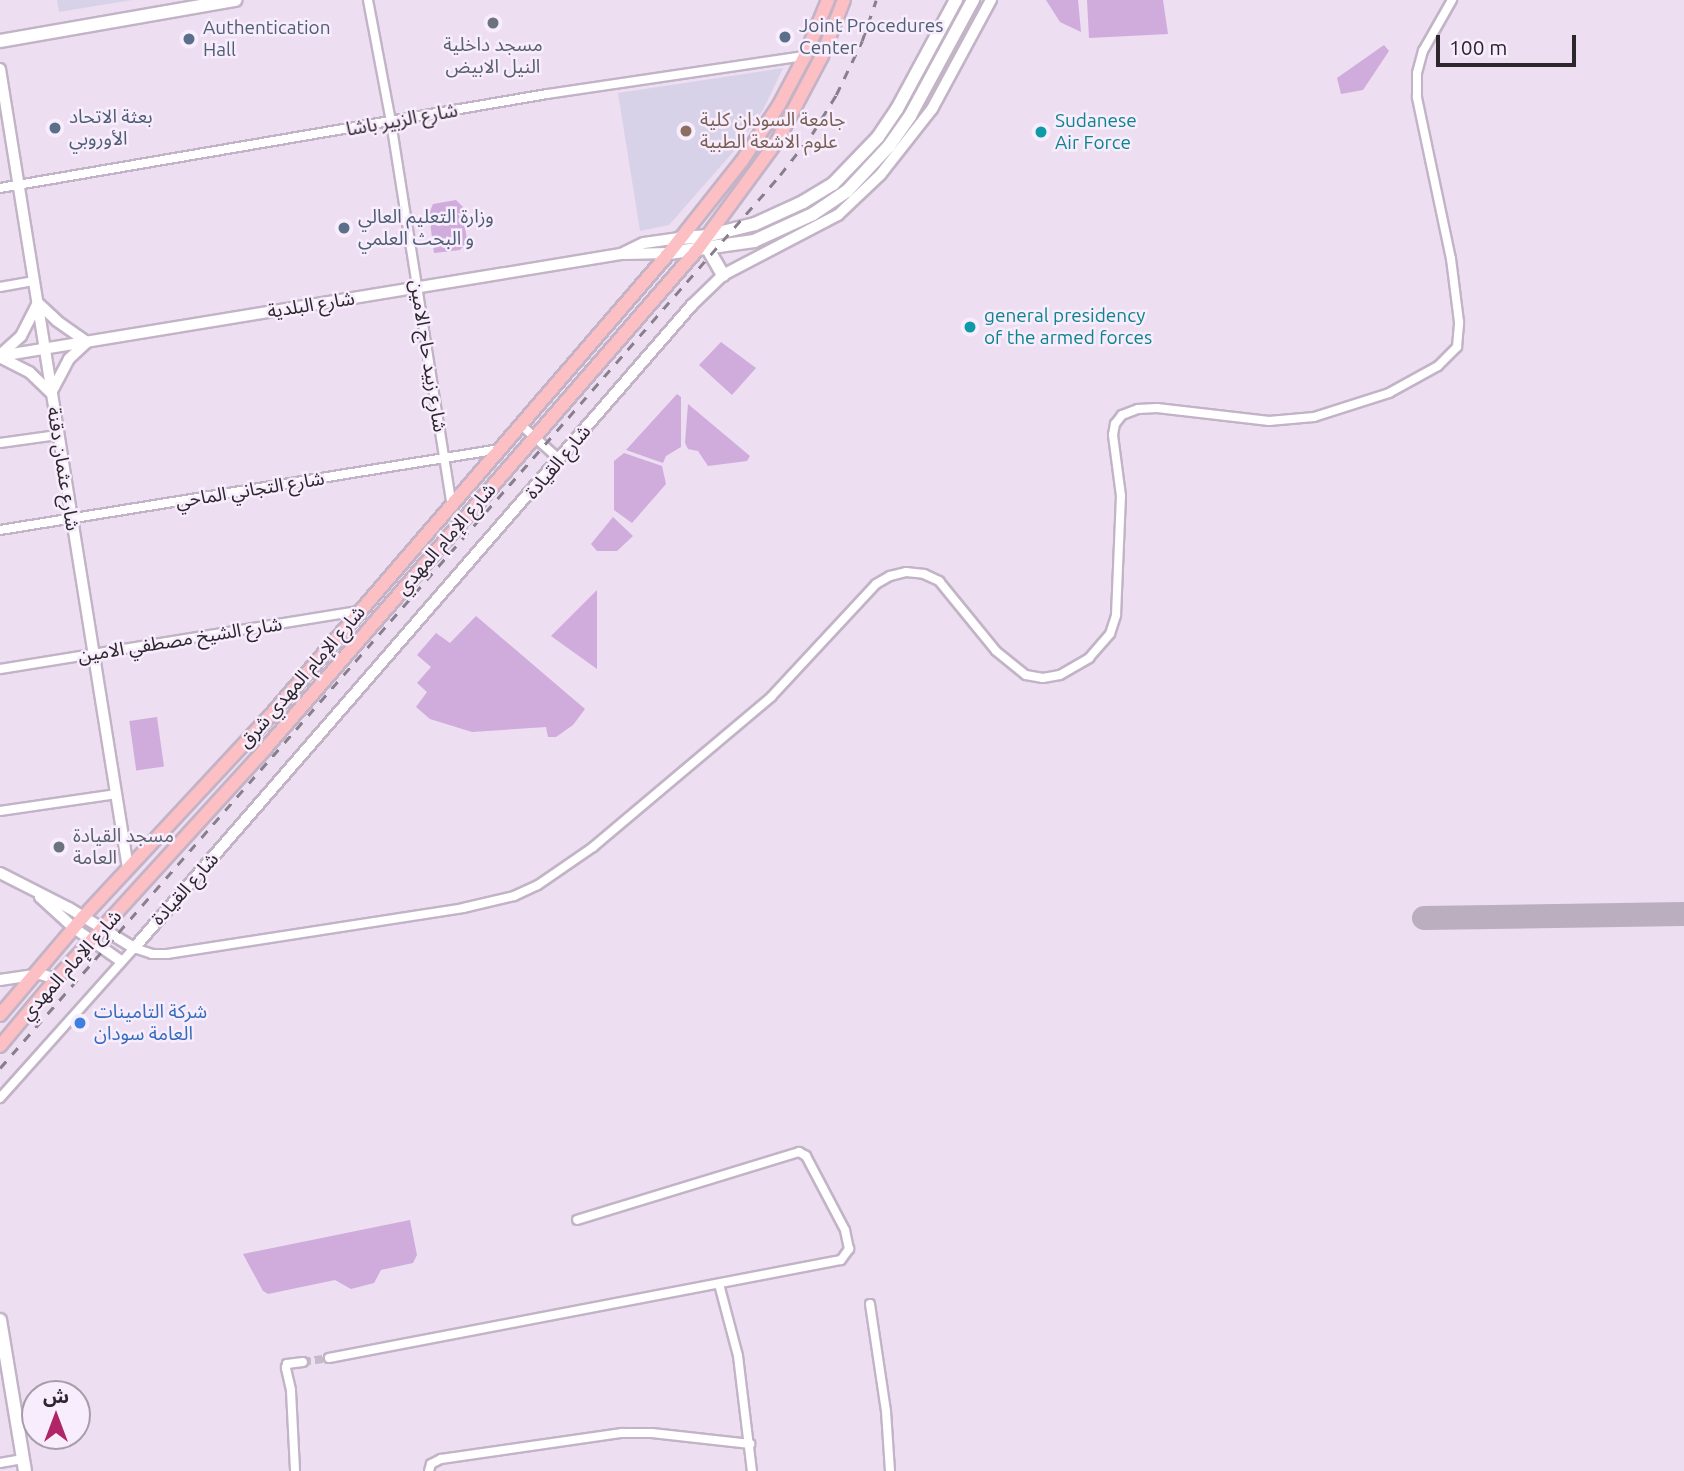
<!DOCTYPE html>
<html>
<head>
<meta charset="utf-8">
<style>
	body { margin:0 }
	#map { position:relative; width:1684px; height:1471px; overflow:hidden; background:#eddef2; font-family:Ubuntu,"Noto Sans Arabic",sans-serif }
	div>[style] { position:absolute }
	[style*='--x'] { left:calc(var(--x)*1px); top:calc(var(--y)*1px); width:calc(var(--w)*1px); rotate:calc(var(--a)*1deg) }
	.education>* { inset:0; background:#d8d2e8 }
	.green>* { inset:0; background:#cfacdb; transform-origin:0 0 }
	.taxiway>* { height:24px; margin:-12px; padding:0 12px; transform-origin:12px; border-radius:12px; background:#bbaebf }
	.minor-tunnel>* { height:8px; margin-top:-4px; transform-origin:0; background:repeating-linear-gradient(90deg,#c6b9cb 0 8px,transparent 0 12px) }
	.roads { filter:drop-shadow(2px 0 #c2b4c6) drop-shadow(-2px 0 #c2b4c6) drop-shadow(0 2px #c2b4c6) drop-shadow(0 -2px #c2b4c6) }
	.minor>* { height:8px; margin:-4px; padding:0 4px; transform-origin:4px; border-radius:4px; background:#fff }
	.tertiary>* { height:10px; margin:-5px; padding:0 5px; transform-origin:5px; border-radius:5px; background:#fff }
	.secondary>* { height:12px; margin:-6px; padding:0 6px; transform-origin:6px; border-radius:6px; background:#fff }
	.primary>* { height:12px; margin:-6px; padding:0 6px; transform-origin:6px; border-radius:6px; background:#fbbfc4 }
	.rail>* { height:2.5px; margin-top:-1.25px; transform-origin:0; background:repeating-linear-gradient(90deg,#897f8c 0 9px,transparent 0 18px) }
	.dots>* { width:19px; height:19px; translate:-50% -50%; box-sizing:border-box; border:4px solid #f8edfc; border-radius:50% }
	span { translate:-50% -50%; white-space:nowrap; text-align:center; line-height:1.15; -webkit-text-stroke:5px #f8edfc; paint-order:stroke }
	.service-label { font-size:19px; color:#4e5e75 }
	.left { translate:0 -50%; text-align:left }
	.worship-label { font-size:19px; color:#5b616d }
	.street-label { font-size:19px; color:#2c262d }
	.education-label { font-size:19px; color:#785e54 }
	.culture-label { font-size:19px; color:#0d838f }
	.shop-label { font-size:19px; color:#366cbe }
	.north { position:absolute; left:21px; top:1380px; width:70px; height:70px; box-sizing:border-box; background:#f8edfc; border:2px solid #a69da9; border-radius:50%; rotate:0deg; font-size:19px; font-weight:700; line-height:28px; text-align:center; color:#2c262d }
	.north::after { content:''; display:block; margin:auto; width:24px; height:32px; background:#af2565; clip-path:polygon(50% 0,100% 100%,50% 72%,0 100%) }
	.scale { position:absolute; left:1436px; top:35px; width:140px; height:32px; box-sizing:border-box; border:4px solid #2c262d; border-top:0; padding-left:9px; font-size:21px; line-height:24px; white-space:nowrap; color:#2c262d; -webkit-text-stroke:5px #f8edfc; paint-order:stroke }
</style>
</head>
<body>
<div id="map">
	<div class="education">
		<i style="clip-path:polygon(57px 0,132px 0,59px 12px)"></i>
		<i style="clip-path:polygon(783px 68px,763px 110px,734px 151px,669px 225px,640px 231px,618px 93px)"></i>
	</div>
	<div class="green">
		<i style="clip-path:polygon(1046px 0,1078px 0,1081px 32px,1060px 22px)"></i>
		<i style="clip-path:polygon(1087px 0,1163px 0,1168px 34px,1089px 38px)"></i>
		<i style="clip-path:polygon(1384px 45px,1389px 51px,1363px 90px,1341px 94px,1337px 78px)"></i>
		<i style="clip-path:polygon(456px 200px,463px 207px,467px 242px,460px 250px,434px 253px,429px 214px,433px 204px)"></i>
		<i style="clip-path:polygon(721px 342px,756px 368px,732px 395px,699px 365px)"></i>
		<i style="clip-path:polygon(677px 394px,681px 397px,681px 447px,666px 456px,663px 463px,626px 450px)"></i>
		<i style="clip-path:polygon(688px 404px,750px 456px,747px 461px,708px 466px,698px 451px,688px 449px,685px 443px)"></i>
		<i style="clip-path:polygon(624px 453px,662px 466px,666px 484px,632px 523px,614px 510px,614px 461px)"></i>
		<i style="clip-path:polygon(613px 517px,633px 536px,617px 551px,597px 551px,591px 544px)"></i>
		<i style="clip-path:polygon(597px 590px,597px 669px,551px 636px)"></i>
		<i style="clip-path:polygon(476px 616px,585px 709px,573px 725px,556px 737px,548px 737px,546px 727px,472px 732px,430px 719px,416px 707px,427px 692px,417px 683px,431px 667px,417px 655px,436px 633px,450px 643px)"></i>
		<i style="left:157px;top:717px;width:50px;height:28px;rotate:82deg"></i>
		<i style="clip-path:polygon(410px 1220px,417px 1255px,413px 1263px,381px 1270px,374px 1283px,351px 1289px,335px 1280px,268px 1294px,263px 1291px,243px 1254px)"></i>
	</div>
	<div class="taxiway">
		<i style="--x:1424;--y:918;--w:260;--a:-0.9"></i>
	</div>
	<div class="minor-tunnel">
		<i style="--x:303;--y:1362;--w:26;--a:-9"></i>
	</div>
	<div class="roads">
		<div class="minor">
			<i style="--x:368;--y:0;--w:124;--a:79.3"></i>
			<i style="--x:391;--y:122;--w:388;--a:81"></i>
			<i style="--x:0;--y:188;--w:555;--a:-9.75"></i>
			<i style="--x:547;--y:94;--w:261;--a:-8.4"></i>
			<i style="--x:0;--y:287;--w:35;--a:-10"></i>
			<i style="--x:521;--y:425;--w:51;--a:41.8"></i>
			<i style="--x:0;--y:443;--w:58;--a:-8"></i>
			<i style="--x:0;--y:530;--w:507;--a:-9.2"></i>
			<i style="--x:0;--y:669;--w:365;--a:-9.2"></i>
			<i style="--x:0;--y:811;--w:118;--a:-8.3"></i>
			<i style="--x:0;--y:1098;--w:201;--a:-48.2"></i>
			<i style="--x:134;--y:948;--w:19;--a:18"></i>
			<i style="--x:152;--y:954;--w:15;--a:0"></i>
			<i style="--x:167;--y:954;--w:300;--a:-8.8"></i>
			<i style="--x:463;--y:908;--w:52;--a:-13.2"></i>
			<i style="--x:514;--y:896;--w:26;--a:-25"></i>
			<i style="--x:538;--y:885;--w:67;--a:-34.6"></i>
			<i style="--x:593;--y:847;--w:233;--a:-40.1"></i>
			<i style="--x:771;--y:697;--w:154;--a:-47.1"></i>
			<i style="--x:876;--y:584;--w:16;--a:-30"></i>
			<i style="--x:890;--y:576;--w:16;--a:-14"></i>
			<i style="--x:906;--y:572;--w:18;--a:6"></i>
			<i style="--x:924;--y:574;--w:17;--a:25"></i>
			<i style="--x:939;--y:581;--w:90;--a:50.8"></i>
			<i style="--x:996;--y:651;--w:38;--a:39"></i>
			<i style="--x:1026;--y:675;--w:17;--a:10"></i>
			<i style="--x:1043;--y:678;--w:17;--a:-10"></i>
			<i style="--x:1060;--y:675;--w:34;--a:-30"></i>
			<i style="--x:1089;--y:658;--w:32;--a:-49"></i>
			<i style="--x:1110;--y:634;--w:20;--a:-72"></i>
			<i style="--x:1116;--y:615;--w:119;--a:-87.6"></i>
			<i style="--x:1121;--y:496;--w:62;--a:-97.5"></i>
			<i style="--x:1113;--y:435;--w:11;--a:-80"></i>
			<i style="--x:1115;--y:424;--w:11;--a:-52"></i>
			<i style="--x:1122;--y:415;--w:17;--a:-21"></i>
			<i style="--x:1138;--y:409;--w:19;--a:-3"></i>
			<i style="--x:1157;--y:408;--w:113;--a:6.6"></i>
			<i style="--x:1269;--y:421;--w:45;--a:-5.1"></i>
			<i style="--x:1314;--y:417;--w:79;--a:-17.7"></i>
			<i style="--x:1389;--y:393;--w:56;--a:-28.9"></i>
			<i style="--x:1438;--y:366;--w:27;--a:-45"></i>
			<i style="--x:1457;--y:347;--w:25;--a:-85"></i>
			<i style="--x:1459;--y:322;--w:64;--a:-97.2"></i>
			<i style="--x:1451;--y:259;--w:166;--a:-101.9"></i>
			<i style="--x:1417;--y:97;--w:24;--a:-90"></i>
			<i style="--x:1417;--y:73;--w:23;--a:-75"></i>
			<i style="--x:1423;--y:51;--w:59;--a:-60.4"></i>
			<i style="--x:719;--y:1284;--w:74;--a:75.2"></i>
			<i style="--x:738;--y:1356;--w:116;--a:83.1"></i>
			<i style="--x:870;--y:1304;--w:108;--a:81.5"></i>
			<i style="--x:886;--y:1411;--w:60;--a:86.2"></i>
			<i style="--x:329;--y:1358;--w:521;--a:-10.84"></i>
			<i style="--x:841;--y:1260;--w:14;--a:-54"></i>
			<i style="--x:849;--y:1249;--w:19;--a:-102"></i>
			<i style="--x:845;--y:1230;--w:84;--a:-117.8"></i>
			<i style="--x:806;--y:1156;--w:8;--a:-150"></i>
			<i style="--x:799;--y:1152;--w:232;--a:163"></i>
			<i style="--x:0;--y:1463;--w:23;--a:-10"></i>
			<i style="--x:295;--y:1470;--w:80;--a:-92.9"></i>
			<i style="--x:291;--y:1390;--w:23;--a:-103"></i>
			<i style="--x:286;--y:1368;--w:4;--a:-76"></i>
			<i style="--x:287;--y:1364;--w:16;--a:-7"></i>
			<i style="--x:429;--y:1471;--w:7;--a:-74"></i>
			<i style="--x:431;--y:1464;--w:11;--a:-27"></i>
			<i style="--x:441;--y:1459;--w:183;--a:-8.2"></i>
			<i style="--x:622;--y:1433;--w:30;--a:0"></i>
			<i style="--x:652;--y:1433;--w:99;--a:6.4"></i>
		</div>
		<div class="tertiary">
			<i style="--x:0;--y:69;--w:809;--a:80.9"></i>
			<i style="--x:624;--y:254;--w:45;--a:-1.3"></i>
			<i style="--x:0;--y:355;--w:28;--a:-42"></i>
			<i style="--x:21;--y:336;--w:37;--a:-63"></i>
			<i style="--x:38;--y:303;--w:26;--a:43"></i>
			<i style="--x:57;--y:321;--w:37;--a:35"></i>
			<i style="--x:87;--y:342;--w:25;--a:137"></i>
			<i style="--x:69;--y:359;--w:38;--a:118"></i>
			<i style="--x:51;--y:393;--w:30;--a:-136"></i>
			<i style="--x:29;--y:372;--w:33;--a:-153"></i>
			<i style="--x:0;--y:356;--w:629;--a:-9.33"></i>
			<i style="--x:621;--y:254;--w:25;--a:-26"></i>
			<i style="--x:644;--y:243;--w:36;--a:-8"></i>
			<i style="--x:0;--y:873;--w:77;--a:26.9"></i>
			<i style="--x:69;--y:908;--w:76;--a:31.6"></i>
			<i style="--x:134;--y:948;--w:851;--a:-49.05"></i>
			<i style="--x:692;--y:305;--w:43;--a:-44.1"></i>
			<i style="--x:723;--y:275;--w:130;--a:-27.6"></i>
			<i style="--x:838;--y:215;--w:59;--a:-43.6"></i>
			<i style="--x:881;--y:174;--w:83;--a:-51.9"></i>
			<i style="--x:932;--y:109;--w:124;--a:-61.6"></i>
			<i style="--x:40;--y:897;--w:46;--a:42.4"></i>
			<i style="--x:74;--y:928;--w:57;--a:35.1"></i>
			<i style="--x:0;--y:980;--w:40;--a:-8.5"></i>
			<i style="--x:40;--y:974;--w:17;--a:17"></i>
		</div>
		<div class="secondary">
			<i style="--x:0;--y:41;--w:239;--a:-9.9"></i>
			<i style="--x:680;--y:238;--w:26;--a:-4"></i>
			<i style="--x:706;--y:236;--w:50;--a:-13.8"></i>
			<i style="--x:755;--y:224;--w:53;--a:-24.6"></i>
			<i style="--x:803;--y:202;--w:35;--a:-31"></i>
			<i style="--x:833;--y:184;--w:65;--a:-46.2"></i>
			<i style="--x:878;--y:137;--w:34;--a:-56"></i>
			<i style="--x:897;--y:109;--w:124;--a:-61.6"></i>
			<i style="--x:708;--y:249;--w:30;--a:60"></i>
			<i style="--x:669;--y:253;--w:86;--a:-8"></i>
			<i style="--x:754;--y:241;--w:65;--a:-24.6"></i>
			<i style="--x:813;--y:214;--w:41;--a:-34.1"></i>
			<i style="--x:847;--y:191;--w:62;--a:-47"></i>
			<i style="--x:889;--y:146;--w:37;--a:-55"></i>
			<i style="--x:910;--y:116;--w:132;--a:-61.5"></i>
			<i style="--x:0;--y:1320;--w:153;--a:80.6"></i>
		</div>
		<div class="primary">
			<i style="--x:0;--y:1015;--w:128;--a:-49.7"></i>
			<i style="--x:83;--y:917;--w:275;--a:-47.1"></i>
			<i style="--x:270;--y:716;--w:611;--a:-49.25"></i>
			<i style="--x:669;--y:253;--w:117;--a:-51.6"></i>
			<i style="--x:742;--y:161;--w:67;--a:-56.5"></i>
			<i style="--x:779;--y:105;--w:55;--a:-62"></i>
			<i style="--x:805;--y:56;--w:61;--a:-67.7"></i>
			<i style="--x:0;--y:1046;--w:87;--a:-50.1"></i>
			<i style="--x:56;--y:979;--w:311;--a:-47.7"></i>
			<i style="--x:265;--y:749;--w:660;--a:-49.12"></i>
			<i style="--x:697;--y:250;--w:135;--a:-53.7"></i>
			<i style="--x:777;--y:141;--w:96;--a:-62.1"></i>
			<i style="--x:822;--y:56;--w:60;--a:-68.6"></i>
		</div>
	</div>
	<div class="rail">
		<i style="--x:0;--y:1068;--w:1186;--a:-48.86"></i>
		<i style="--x:780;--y:175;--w:52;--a:-52"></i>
		<i style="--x:812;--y:134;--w:46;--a:-58.4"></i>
		<i style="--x:836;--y:95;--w:60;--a:-64.3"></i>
		<i style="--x:862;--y:41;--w:43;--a:-71.1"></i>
	</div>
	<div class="dots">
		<i style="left:493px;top:23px;background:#6b7280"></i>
		<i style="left:785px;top:37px;background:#5c6f8a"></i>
		<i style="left:189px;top:39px;background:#5c6f8a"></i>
		<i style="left:55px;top:128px;background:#5c6f8a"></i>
		<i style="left:686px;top:131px;background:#8d6e63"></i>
		<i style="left:1041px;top:132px;background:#0f9aa8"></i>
		<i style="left:344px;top:228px;background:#5c6f8a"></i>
		<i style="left:970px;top:327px;background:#0f9aa8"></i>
		<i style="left:59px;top:847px;background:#6b7280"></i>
		<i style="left:80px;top:1023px;background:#3f7fe0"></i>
	</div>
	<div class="service-label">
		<span class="left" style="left:799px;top:37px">Joint Procedures<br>Center</span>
		<span class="left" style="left:203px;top:39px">Authentication<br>Hall</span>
		<span class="left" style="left:69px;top:128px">بعثة الاتحاد<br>الأوروبي</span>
		<span class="left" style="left:358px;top:228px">وزارة التعليم العالي<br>و البحث العلمي</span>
	</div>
	<div class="worship-label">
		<span style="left:493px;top:56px">مسجد داخلية<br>النيل الابيض</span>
		<span class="left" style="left:73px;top:847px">مسجد القيادة<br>العامة</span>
	</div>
	<div class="street-label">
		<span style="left:402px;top:120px;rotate:-10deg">شارع الزبير باشا</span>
		<span style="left:311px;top:305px;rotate:-9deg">شارع البلدية</span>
		<span style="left:428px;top:356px;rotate:81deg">شارع زبيد حاج الامين</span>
		<span style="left:558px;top:462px;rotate:-50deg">شارع القيادة</span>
		<span style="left:63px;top:469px;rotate:81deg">شارع عثمان دقنة</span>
		<span style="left:250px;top:490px;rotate:-9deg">شارع التجاني الماحي</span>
		<span style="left:446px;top:539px;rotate:-49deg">شارع الإمام المهدي</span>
		<span style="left:180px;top:640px;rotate:-9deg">شارع الشيخ مصطفي الامين</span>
		<span style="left:302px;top:677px;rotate:-49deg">شارع الإمام المهدي شرق</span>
		<span style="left:185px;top:889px;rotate:-48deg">شارع القيادة</span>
		<span style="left:71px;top:965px;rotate:-48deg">شارع الإمام المهدي</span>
	</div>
	<div class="education-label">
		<span class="left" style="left:700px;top:131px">جامعة السودان كلية<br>علوم الاشعة الطبية</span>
	</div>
	<div class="culture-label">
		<span class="left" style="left:1055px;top:132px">Sudanese<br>Air Force</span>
		<span class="left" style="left:984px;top:327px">general presidency<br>of the armed forces</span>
	</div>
	<div class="shop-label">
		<span class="left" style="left:94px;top:1023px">شركة التامينات<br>العامة سودان</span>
	</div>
	<div class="north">ش</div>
	<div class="scale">100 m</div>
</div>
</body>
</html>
